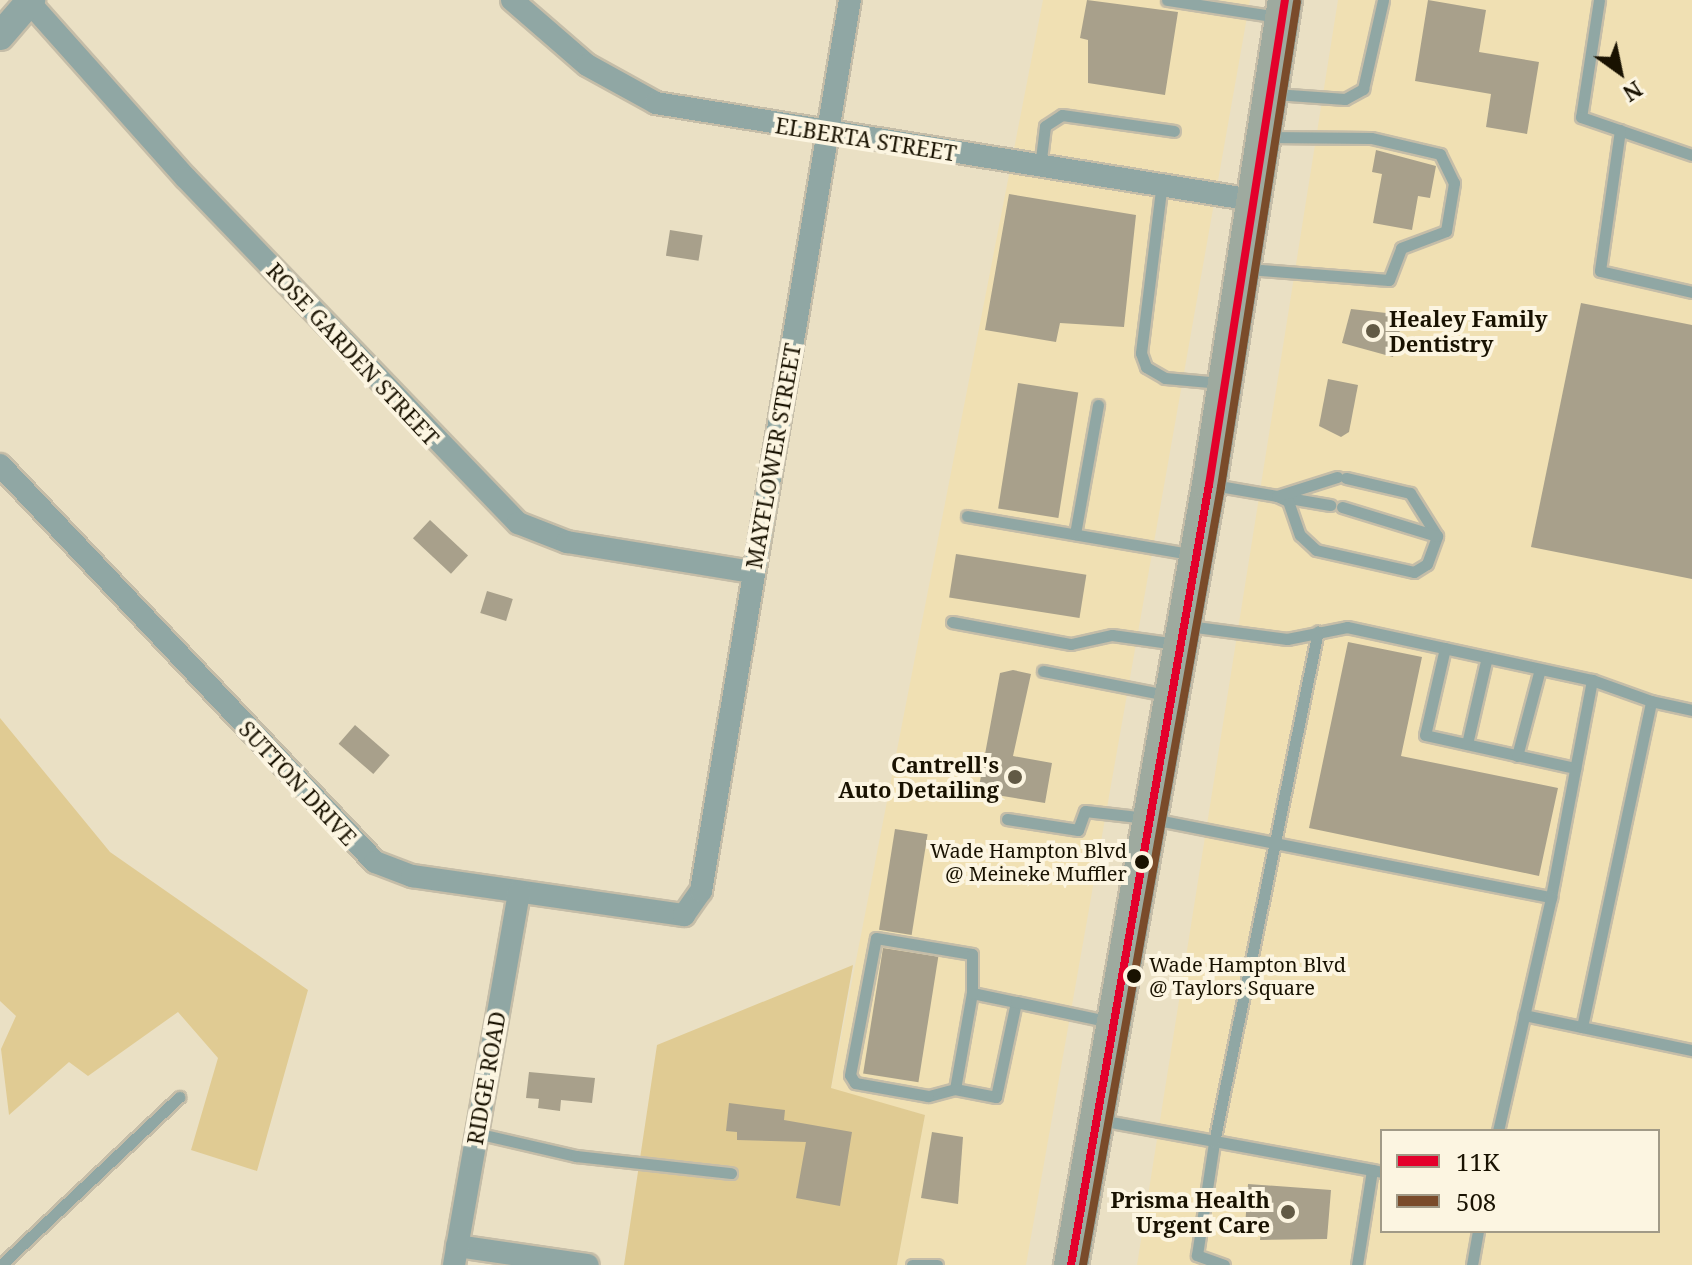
<!DOCTYPE html>
<html>
<head>
<meta charset="utf-8">
<style>
	body { margin:0 }
	#map { position:relative; width:1692px; height:1265px; overflow:hidden; background:#eae0c4; font-family:"Noto Serif",serif }
	div>[style] { position:absolute }
	[style*='--x'] { left:calc(var(--x)*1px); top:calc(var(--y)*1px); width:calc(var(--w)*1px); rotate:calc(var(--a)*1deg) }
	.built>* { inset:0; background:#f0e0b3 }
	.green>* { inset:0; background:#e0cb93 }
	.building>* { inset:0; background:#a8a08b; transform-origin:0 0 }
	.roads { filter:drop-shadow(2px 0 #c5bda8) drop-shadow(-2px 0 #c5bda8) drop-shadow(0 2px #c5bda8) drop-shadow(0 -2px #c5bda8) }
	.service>* { height:11px; margin:-5.5px; padding:0 5.5px; transform-origin:5.5px; border-radius:5.5px; background:#90a7a4 }
	.minor>* { height:22px; margin:-11px; padding:0 11px; transform-origin:11px; border-radius:11px; background:#90a7a4 }
	.tertiary>* { height:28px; margin:-14px; padding:0 14px; transform-origin:14px; border-radius:14px; background:#90a7a4 }
	.primary>* { height:34px; margin:-17px; padding:0 17px; transform-origin:17px; border-radius:17px; background:#9eaa9f }
	.bus-1>* { height:8px; margin:-4px; padding:0 4px; transform-origin:4px; border-radius:4px; background:#e4002b }
	.bus-2>* { height:8px; margin:-4px; padding:0 4px; transform-origin:4px; border-radius:4px; background:#7a4b2a }
	.dots>* { width:22px; height:22px; translate:-50% -50%; box-sizing:border-box; border:4px solid #fcf5e1; border-radius:50% }
	span { translate:-50% -50%; white-space:nowrap; text-align:center; line-height:1.15; -webkit-text-stroke:8px #fcf5e1; paint-order:stroke }
	.bus-label { font-size:20px; color:#191201 }
	.right { translate:-100% -50%; text-align:right }
	.left { translate:0 -50%; text-align:left }
	.street-label { font-size:22px; color:#191201 }
	.poi-label { font-size:22px; color:#191201; font-weight:700 }
	.legend { position:absolute; left:1380px; top:1129px; width:280px; height:104px; box-sizing:border-box; background:#fcf5e1; border:2px solid #a19a87; margin:0; padding:10px 14px; list-style:none; font-size:24px; color:#191201 }
	.legend li { display:flex; align-items:center; gap:16px; height:40px }
	.legend b { width:40px; border:2px solid #a19a87 }
	.north { position:absolute; left:1580px; top:32px; width:80px; height:80px; -webkit-text-stroke:6px #fcf5e1; paint-order:stroke; rotate:147deg; font-size:22px; font-weight:700; line-height:32px; text-align:center; color:#191201 }
	.north::after { content:''; display:block; margin:auto; width:28px; height:36px; background:#191201; clip-path:polygon(50% 0,100% 100%,50% 72%,0 100%) }
</style>
</head>
<body>
<div id="map">
	<div class="built">
		<i style="clip-path:polygon(1043px 0,1250px 0,1026px 1265px,897px 1265px,925px 1115px,831px 1089px)"></i>
		<i style="clip-path:polygon(evenodd,1338px 0,1692px 0,1692px 1265px,1137px 1265px,1338px 0,1382px 1131px,1658px 1131px,1658px 1231px,1382px 1231px,1382px 1131px)"></i>
	</div>
	<div class="green">
		<i style="clip-path:polygon(0 718px,110px 852px,308px 990px,257px 1171px,191px 1150px,218px 1058px,178px 1012px,88px 1076px,69px 1062px,9px 1115px,1px 1049px,16px 1016px,0 1001px)"></i>
		<i style="clip-path:polygon(853px 965px,831px 1088px,925px 1115px,897px 1265px,624px 1265px,657px 1045px)"></i>
	</div>
	<div class="building">
		<i style="clip-path:polygon(1087px 0,1178px 12px,1165px 95px,1088px 83px,1088px 40px,1080px 38px)"></i>
		<i style="clip-path:polygon(1428px 0,1486px 10px,1479px 52px,1539px 62px,1527px 134px,1486px 127px,1491px 94px,1415px 81px)"></i>
		<i style="clip-path:polygon(1376px 150px,1436px 166px,1430px 198px,1418px 196px,1412px 230px,1373px 223px,1382px 174px,1372px 172px)"></i>
		<i style="clip-path:polygon(1009px 194px,1136px 215px,1124px 327px,1060px 323px,1056px 342px,985px 330px)"></i>
		<i style="left:670px;top:230px;width:33px;height:26px;rotate:9deg"></i>
		<i style="clip-path:polygon(1581px 303px,1692px 325px,1692px 579px,1531px 547px)"></i>
		<i style="clip-path:polygon(1351px 309px,1404px 315px,1393px 357px,1342px 343px)"></i>
		<i style="clip-path:polygon(1328px 379px,1358px 385px,1349px 432px,1341px 437px,1319px 426px)"></i>
		<i style="left:1018px;top:383px;width:61px;height:127px;rotate:9deg"></i>
		<i style="left:430px;top:520px;width:52px;height:25px;rotate:43deg"></i>
		<i style="left:956px;top:554px;width:132px;height:44px;rotate:9deg"></i>
		<i style="left:487px;top:591px;width:27px;height:23px;rotate:17deg"></i>
		<i style="clip-path:polygon(1348px 642px,1422px 657px,1401px 756px,1558px 788px,1539px 876px,1309px 828px)"></i>
		<i style="clip-path:polygon(1013px 670px,1031px 674px,1013px 756px,1052px 763px,1045px 803px,978px 792px,1000px 673px)"></i>
		<i style="left:355px;top:725px;width:46px;height:25px;rotate:41deg"></i>
		<i style="left:895px;top:829px;width:33px;height:102px;rotate:9deg"></i>
		<i style="left:883px;top:948px;width:56px;height:127px;rotate:9deg"></i>
		<i style="clip-path:polygon(529px 1072px,595px 1078px,592px 1103px,561px 1100px,560px 1111px,538px 1108px,539px 1099px,526px 1098px)"></i>
		<i style="clip-path:polygon(729px 1103px,785px 1110px,784px 1120px,852px 1132px,840px 1206px,796px 1198px,806px 1142px,737px 1140px,737px 1132px,726px 1131px)"></i>
		<i style="clip-path:polygon(932px 1132px,963px 1137px,958px 1204px,921px 1198px)"></i>
		<i style="clip-path:polygon(1248px 1184px,1331px 1190px,1327px 1239px,1260px 1240px,1261px 1229px,1245px 1227px)"></i>
	</div>
	<div class="roads">
		<div class="service">
			<i style="--x:1167;--y:0;--w:112;--a:8.7"></i>
			<i style="--x:1599;--y:0;--w:118;--a:98.7"></i>
			<i style="--x:1581;--y:117;--w:117;--a:18.9"></i>
			<i style="--x:1275;--y:94;--w:70;--a:4.1"></i>
			<i style="--x:1345;--y:99;--w:21;--a:-29"></i>
			<i style="--x:1363;--y:89;--w:91;--a:-77.3"></i>
			<i style="--x:1620;--y:130;--w:142;--a:98.1"></i>
			<i style="--x:1600;--y:271;--w:94;--a:12.9"></i>
			<i style="--x:1040;--y:167;--w:41;--a:-83"></i>
			<i style="--x:1045;--y:126;--w:20;--a:-33"></i>
			<i style="--x:1062;--y:115;--w:113;--a:8.1"></i>
			<i style="--x:1161;--y:190;--w:164;--a:97"></i>
			<i style="--x:1141;--y:353;--w:15;--a:70"></i>
			<i style="--x:1146;--y:367;--w:22;--a:30"></i>
			<i style="--x:1165;--y:378;--w:56;--a:5.1"></i>
			<i style="--x:1248;--y:269;--w:141;--a:4.5"></i>
			<i style="--x:1389;--y:280;--w:34;--a:-69"></i>
			<i style="--x:1401;--y:248;--w:48;--a:-20.7"></i>
			<i style="--x:1446;--y:231;--w:49;--a:-80.5"></i>
			<i style="--x:1454;--y:183;--w:32;--a:-116"></i>
			<i style="--x:1440;--y:154;--w:71;--a:-166.9"></i>
			<i style="--x:1371;--y:138;--w:103;--a:-179.4"></i>
			<i style="--x:1213;--y:485;--w:119;--a:9.7"></i>
			<i style="--x:1277;--y:496;--w:12;--a:24"></i>
			<i style="--x:1288;--y:501;--w:36;--a:71"></i>
			<i style="--x:1300;--y:535;--w:22;--a:43"></i>
			<i style="--x:1316;--y:550;--w:100;--a:12.7"></i>
			<i style="--x:1414;--y:572;--w:15;--a:-32"></i>
			<i style="--x:1427;--y:564;--w:30;--a:-70"></i>
			<i style="--x:1437;--y:536;--w:51;--a:-122.1"></i>
			<i style="--x:1410;--y:493;--w:66;--a:-166.8"></i>
			<i style="--x:1277;--y:496;--w:63;--a:-17.6"></i>
			<i style="--x:1342;--y:507;--w:99;--a:17"></i>
			<i style="--x:967;--y:516;--w:230;--a:9.7"></i>
			<i style="--x:1075;--y:534;--w:131;--a:-79.9"></i>
			<i style="--x:952;--y:622;--w:121;--a:10.5"></i>
			<i style="--x:1071;--y:644;--w:42;--a:-12.4"></i>
			<i style="--x:1112;--y:635;--w:65;--a:8"></i>
			<i style="--x:1188;--y:626;--w:100;--a:7.5"></i>
			<i style="--x:1287;--y:639;--w:61;--a:-11.3"></i>
			<i style="--x:1347;--y:627;--w:251;--a:12.2"></i>
			<i style="--x:1592;--y:680;--w:63;--a:19.6"></i>
			<i style="--x:1445;--y:648;--w:89;--a:102.9"></i>
			<i style="--x:1425;--y:735;--w:154;--a:12.4"></i>
			<i style="--x:1043;--y:671;--w:126;--a:11"></i>
			<i style="--x:1467;--y:744;--w:89;--a:-77.1"></i>
			<i style="--x:1517;--y:756;--w:90;--a:-75.2"></i>
			<i style="--x:1007;--y:819;--w:72;--a:8.8"></i>
			<i style="--x:1078;--y:830;--w:20;--a:-70"></i>
			<i style="--x:1085;--y:811;--w:62;--a:6.4"></i>
			<i style="--x:1147;--y:818;--w:412;--a:11.1"></i>
			<i style="--x:1551;--y:897;--w:221;--a:-79.3"></i>
			<i style="--x:1016;--y:1002;--w:97;--a:101.9"></i>
			<i style="--x:996;--y:1097;--w:42;--a:-169"></i>
			<i style="--x:955;--y:1089;--w:97;--a:-80"></i>
			<i style="--x:972;--y:993;--w:45;--a:11.6"></i>
			<i style="--x:1016;--y:1002;--w:97;--a:11.9"></i>
			<i style="--x:1524;--y:1015;--w:172;--a:11.8"></i>
			<i style="--x:1582;--y:1027;--w:333;--a:-78"></i>
			<i style="--x:1651;--y:701;--w:42;--a:12.4"></i>
			<i style="--x:955;--y:1089;--w:28;--a:165"></i>
			<i style="--x:928;--y:1096;--w:74;--a:-169.9"></i>
			<i style="--x:855;--y:1083;--w:9;--a:-122"></i>
			<i style="--x:850;--y:1075;--w:139;--a:-79.3"></i>
			<i style="--x:876;--y:938;--w:97;--a:9.5"></i>
			<i style="--x:972;--y:954;--w:39;--a:90"></i>
			<i style="--x:1100;--y:1120;--w:277;--a:10.4"></i>
			<i style="--x:1498;--y:1131;--w:240;--a:-77.2"></i>
			<i style="--x:476;--y:1133;--w:103;--a:13"></i>
			<i style="--x:576;--y:1156;--w:156;--a:6.3"></i>
			<i style="--x:1;--y:1265;--w:245;--a:-43.3"></i>
			<i style="--x:912;--y:1265;--w:25;--a:0"></i>
			<i style="--x:1224;--y:1265;--w:29;--a:-160"></i>
			<i style="--x:1197;--y:1255;--w:114;--a:-81.4"></i>
			<i style="--x:1214;--y:1142;--w:521;--a:-78.5"></i>
			<i style="--x:1357;--y:1265;--w:96;--a:-81"></i>
			<i style="--x:1372;--y:1170;--w:10;--a:11"></i>
			<i style="--x:1472;--y:1265;--w:35;--a:-80"></i>
		</div>
		<div class="minor">
			<i style="--x:512;--y:0;--w:99;--a:40.9"></i>
			<i style="--x:587;--y:65;--w:79;--a:28.8"></i>
			<i style="--x:656;--y:103;--w:605;--a:9.23"></i>
			<i style="--x:29;--y:2;--w:236;--a:48.3"></i>
			<i style="--x:186;--y:178;--w:479;--a:46.1"></i>
			<i style="--x:518;--y:523;--w:53;--a:21.2"></i>
			<i style="--x:567;--y:542;--w:188;--a:9.2"></i>
			<i style="--x:0;--y:465;--w:546;--a:46.63"></i>
			<i style="--x:375;--y:862;--w:40;--a:21"></i>
			<i style="--x:412;--y:876;--w:275;--a:8.2"></i>
			<i style="--x:684;--y:915;--w:29;--a:-55"></i>
			<i style="--x:701;--y:891;--w:903;--a:-80.51"></i>
			<i style="--x:457;--y:1246;--w:132;--a:8.3"></i>
			<i style="--x:454;--y:1265;--w:379;--a:-80.1"></i>
		</div>
		<div class="tertiary">
			<i style="--x:0;--y:36;--w:48;--a:-49.3"></i>
		</div>
		<div class="primary">
			<i style="--x:1071;--y:1265;--w:792;--a:-79.97"></i>
			<i style="--x:1209;--y:485;--w:491;--a:-81.1"></i>
		</div>
	</div>
	<div class="bus-1">
		<i style="--x:1071;--y:1265;--w:792;--a:-79.97"></i>
		<i style="--x:1209;--y:485;--w:491;--a:-81.1"></i>
	</div>
	<div class="bus-2">
		<i style="--x:1083;--y:1265;--w:790;--a:-79.94"></i>
		<i style="--x:1221;--y:487;--w:491;--a:-81.1"></i>
	</div>
	<div class="dots">
		<i style="left:1373px;top:331px;background:#625a45"></i>
		<i style="left:1015px;top:777px;background:#625a45"></i>
		<i style="left:1142px;top:862px;background:#191201"></i>
		<i style="left:1134px;top:976px;background:#191201"></i>
		<i style="left:1288px;top:1212px;background:#625a45"></i>
	</div>
	<div class="bus-label">
		<span class="right" style="left:1127px;top:862px">Wade Hampton Blvd<br>@ Meineke Muffler</span>
		<span class="left" style="left:1149px;top:976px">Wade Hampton Blvd<br>@ Taylors Square</span>
	</div>
	<div class="street-label">
		<span style="left:866px;top:139px;rotate:9deg">ELBERTA STREET</span>
		<span style="left:353px;top:354px;rotate:47deg">ROSE GARDEN STREET</span>
		<span style="left:773px;top:456px;rotate:-80deg">MAYFLOWER STREET</span>
		<span style="left:298px;top:783px;rotate:47deg">SUTTON DRIVE</span>
		<span style="left:486px;top:1078px;rotate:-80deg">RIDGE ROAD</span>
	</div>
	<div class="poi-label">
		<span class="left" style="left:1389px;top:331px">Healey Family<br>Dentistry</span>
		<span class="right" style="left:999px;top:777px">Cantrell's<br>Auto Detailing</span>
		<span class="right" style="left:1270px;top:1212px">Prisma Health<br>Urgent Care</span>
	</div>
	<ul class="legend">
	<li><b style="height:10px;background:#e4002b"></b>11K</li>
	<li><b style="height:10px;background:#7a4b2a"></b>508</li>
	</ul>
	<div class="north">N</div>
</div>
</body>
</html>
